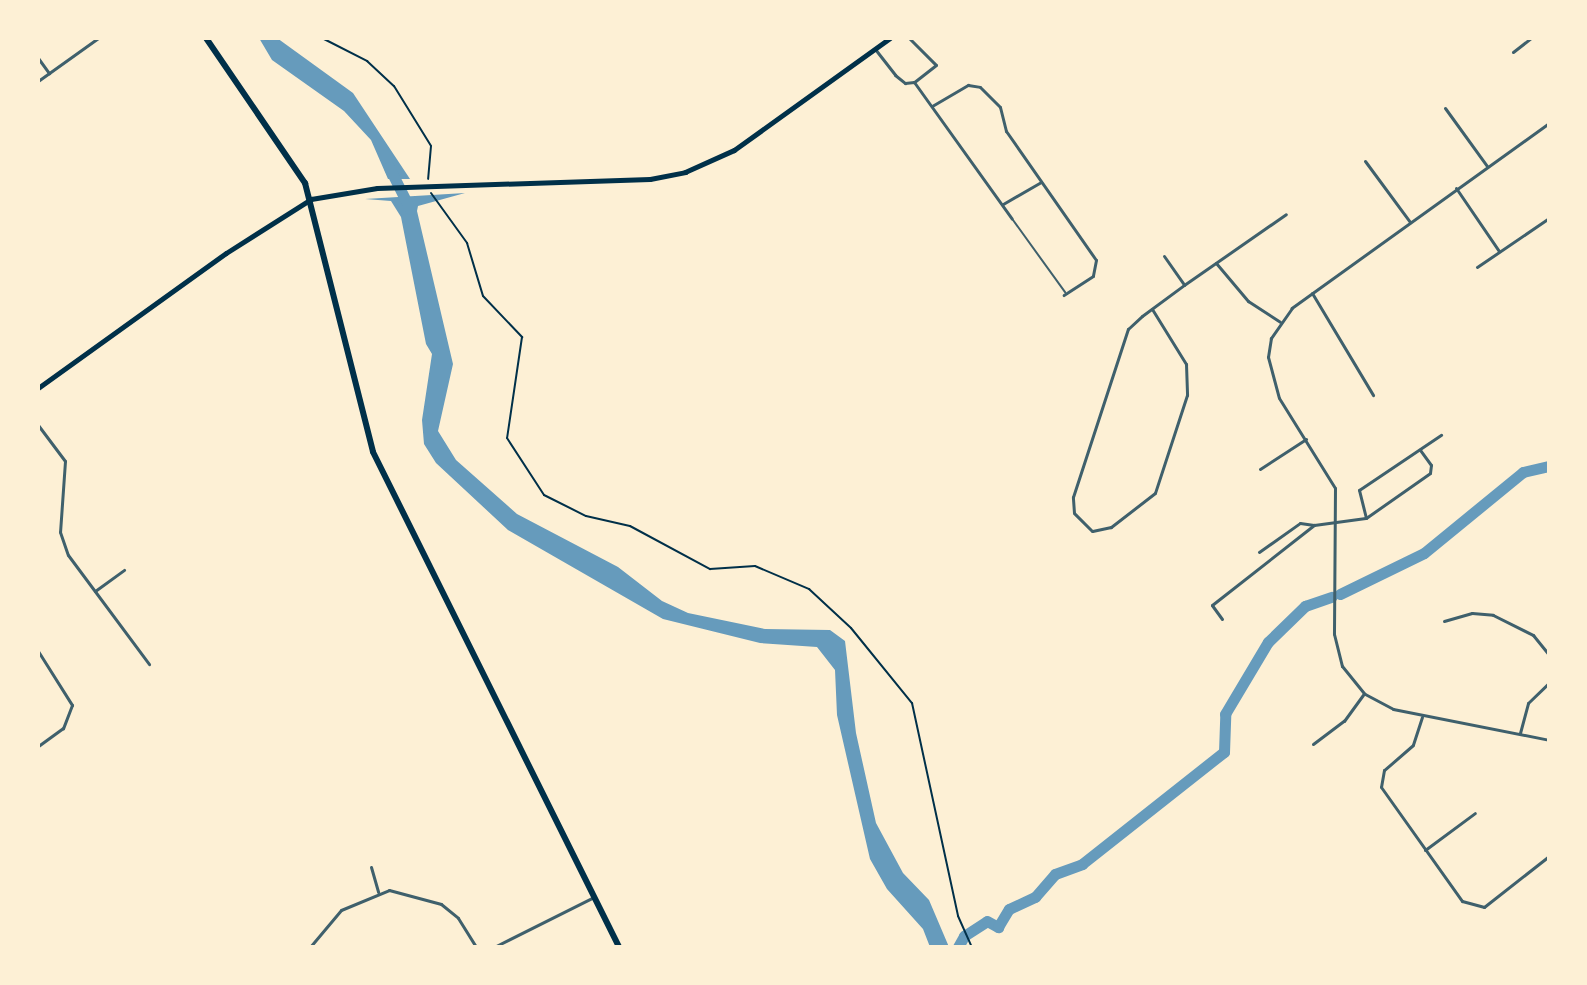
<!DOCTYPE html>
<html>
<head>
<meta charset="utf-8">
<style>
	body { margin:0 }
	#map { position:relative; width:1587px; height:985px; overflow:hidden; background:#fdf0d5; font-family:"Golos Text",sans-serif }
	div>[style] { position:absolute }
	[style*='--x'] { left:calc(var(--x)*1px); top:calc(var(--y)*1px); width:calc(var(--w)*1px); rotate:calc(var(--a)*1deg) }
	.water>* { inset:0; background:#669bbc }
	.river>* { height:11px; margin:-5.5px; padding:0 5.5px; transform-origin:5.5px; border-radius:5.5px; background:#669bbc }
	.path>* { height:2px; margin:-1px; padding:0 1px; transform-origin:1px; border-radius:1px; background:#003049 }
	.service>* { height:2px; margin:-1px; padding:0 1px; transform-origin:1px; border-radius:1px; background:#3f606c }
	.minor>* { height:3px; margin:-1.5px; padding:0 1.5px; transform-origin:1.5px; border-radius:1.5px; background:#3f606c }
	.secondary>* { height:5px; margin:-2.5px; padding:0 2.5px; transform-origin:2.5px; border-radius:2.5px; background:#003049 }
	.primary>* { height:6px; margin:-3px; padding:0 3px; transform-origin:3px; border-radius:3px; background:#003049 }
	span { translate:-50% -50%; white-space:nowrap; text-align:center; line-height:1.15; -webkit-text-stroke:6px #fdf0d5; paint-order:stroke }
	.frame { position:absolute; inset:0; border:40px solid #fdf0d5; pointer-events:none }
</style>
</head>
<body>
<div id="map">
	<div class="water">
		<i style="clip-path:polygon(259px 38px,277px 38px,353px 93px,410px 179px,388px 179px,371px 140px,344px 111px,272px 60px)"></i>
		<i style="clip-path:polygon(465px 193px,418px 206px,417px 211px,453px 364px,438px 431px,456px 460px,517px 514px,618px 567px,662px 601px,688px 613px,765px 629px,830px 630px,845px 641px,856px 733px,876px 823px,903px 873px,929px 900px,949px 947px,930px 947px,923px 929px,887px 889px,870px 859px,837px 715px,835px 670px,817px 647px,760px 643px,663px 619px,508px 530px,436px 463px,424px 444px,422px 420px,432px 354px,426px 344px,401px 217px,391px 201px,365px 199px)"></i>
	</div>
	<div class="river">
		<i style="--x:389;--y:167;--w:47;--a:63.4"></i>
		<i style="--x:1340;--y:594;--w:93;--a:-26"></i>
		<i style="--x:1424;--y:553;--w:128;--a:-39.3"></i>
		<i style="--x:1523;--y:472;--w:27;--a:-13"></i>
		<i style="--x:958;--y:947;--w:13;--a:-61"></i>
		<i style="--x:964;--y:936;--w:27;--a:-33"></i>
		<i style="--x:987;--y:921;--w:13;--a:29"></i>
		<i style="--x:998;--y:927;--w:21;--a:-59"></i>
		<i style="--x:1009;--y:909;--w:29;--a:-25"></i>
		<i style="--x:1035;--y:897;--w:30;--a:-49"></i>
		<i style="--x:1055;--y:874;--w:29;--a:-20"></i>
		<i style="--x:1082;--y:864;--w:181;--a:-38.3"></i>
		<i style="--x:1224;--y:752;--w:38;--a:-88"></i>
		<i style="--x:1225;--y:714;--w:84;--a:-59.2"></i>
		<i style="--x:1268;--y:642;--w:52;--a:-44.2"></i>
		<i style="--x:1305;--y:606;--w:28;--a:-19"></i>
	</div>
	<div class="path">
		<i style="--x:322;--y:38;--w:51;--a:27.1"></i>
		<i style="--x:367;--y:61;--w:37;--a:43"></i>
		<i style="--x:394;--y:86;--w:70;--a:58.3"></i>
		<i style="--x:431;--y:146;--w:33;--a:95"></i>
		<i style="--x:431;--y:193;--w:62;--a:54.2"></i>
		<i style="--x:467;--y:243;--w:55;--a:73.2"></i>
		<i style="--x:483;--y:296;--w:57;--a:46.4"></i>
		<i style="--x:522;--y:337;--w:102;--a:98.4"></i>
		<i style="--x:507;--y:438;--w:68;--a:57"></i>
		<i style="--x:544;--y:495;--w:47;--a:26.6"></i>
		<i style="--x:586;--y:516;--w:45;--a:12.8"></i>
		<i style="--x:630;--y:526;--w:91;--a:28.3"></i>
		<i style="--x:710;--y:569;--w:45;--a:-3.8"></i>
		<i style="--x:755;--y:566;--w:59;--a:23.1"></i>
		<i style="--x:809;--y:589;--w:57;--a:42.9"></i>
		<i style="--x:851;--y:628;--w:97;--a:50.9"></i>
		<i style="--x:912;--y:703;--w:218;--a:77.8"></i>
		<i style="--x:958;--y:916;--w:34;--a:66"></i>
	</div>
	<div class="service">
		<i style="--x:1013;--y:220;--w:89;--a:54.2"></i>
	</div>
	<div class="minor">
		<i style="--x:909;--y:38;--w:38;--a:45"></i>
		<i style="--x:936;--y:65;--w:28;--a:142"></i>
		<i style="--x:875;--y:49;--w:33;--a:52"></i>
		<i style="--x:895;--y:75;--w:13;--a:39"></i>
		<i style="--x:905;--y:83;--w:9;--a:-6"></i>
		<i style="--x:1513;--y:52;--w:23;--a:-38"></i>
		<i style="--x:38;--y:58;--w:19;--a:54"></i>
		<i style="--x:38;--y:81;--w:74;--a:-35.6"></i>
		<i style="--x:914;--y:82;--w:168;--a:54.4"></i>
		<i style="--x:932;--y:106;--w:42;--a:-30.3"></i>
		<i style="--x:968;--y:85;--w:12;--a:9"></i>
		<i style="--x:980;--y:87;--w:28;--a:45"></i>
		<i style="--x:1000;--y:107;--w:25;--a:76"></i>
		<i style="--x:1006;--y:131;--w:157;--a:55.1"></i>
		<i style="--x:1096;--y:260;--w:16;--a:101"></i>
		<i style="--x:1093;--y:276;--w:35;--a:147"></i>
		<i style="--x:1445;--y:108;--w:72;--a:54.1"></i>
		<i style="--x:1549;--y:123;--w:317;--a:144.3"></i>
		<i style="--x:1292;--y:308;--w:37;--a:125"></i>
		<i style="--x:1271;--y:338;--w:19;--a:99"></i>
		<i style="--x:1268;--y:357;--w:42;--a:75"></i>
		<i style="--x:1279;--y:398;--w:106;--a:58.1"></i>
		<i style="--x:1335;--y:488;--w:146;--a:90.4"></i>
		<i style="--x:1334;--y:634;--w:33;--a:76"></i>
		<i style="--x:1342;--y:666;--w:36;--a:51"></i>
		<i style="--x:1365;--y:694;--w:32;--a:28"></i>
		<i style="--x:1393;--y:709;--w:159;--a:11.2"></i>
		<i style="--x:1365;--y:161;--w:76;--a:53.6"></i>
		<i style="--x:1456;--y:188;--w:76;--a:55.7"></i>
		<i style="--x:1003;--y:204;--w:44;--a:-30.1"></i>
		<i style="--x:1164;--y:256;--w:35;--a:55"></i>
		<i style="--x:1216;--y:263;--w:50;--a:49.9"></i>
		<i style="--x:1248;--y:301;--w:38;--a:33"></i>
		<i style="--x:1477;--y:267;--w:87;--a:-34.2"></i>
		<i style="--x:1312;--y:293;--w:119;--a:59.1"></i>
		<i style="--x:1152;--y:309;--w:65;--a:58.3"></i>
		<i style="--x:1186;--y:364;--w:31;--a:88"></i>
		<i style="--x:1187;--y:395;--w:103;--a:108.1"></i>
		<i style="--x:1155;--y:493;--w:56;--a:142.3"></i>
		<i style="--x:1111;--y:527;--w:19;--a:168"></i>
		<i style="--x:1092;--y:531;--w:25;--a:-135"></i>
		<i style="--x:1074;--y:513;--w:16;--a:-94"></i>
		<i style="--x:1073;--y:497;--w:177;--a:-71.9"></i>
		<i style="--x:1128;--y:329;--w:19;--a:-43"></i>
		<i style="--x:1142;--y:316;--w:52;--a:-36.4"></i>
		<i style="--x:1184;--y:285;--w:124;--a:-34.8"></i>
		<i style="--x:38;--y:425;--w:45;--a:53.1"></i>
		<i style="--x:65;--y:461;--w:71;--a:94"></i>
		<i style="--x:60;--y:532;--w:24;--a:71"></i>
		<i style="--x:68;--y:555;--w:136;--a:53.4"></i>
		<i style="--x:1260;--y:469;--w:55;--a:-33.1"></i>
		<i style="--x:1366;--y:518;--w:29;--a:-104"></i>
		<i style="--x:1359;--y:490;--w:99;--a:-33.9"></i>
		<i style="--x:1259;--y:552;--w:50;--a:-35.3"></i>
		<i style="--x:1300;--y:523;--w:14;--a:8"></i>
		<i style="--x:95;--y:591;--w:36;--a:-36"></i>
		<i style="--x:1222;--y:619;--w:17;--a:-126"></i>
		<i style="--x:1212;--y:605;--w:130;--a:-38.1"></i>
		<i style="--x:1314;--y:525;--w:52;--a:-7.7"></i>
		<i style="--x:1366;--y:518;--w:78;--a:-35.1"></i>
		<i style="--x:1430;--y:473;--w:8;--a:-83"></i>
		<i style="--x:1431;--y:465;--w:19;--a:-126"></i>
		<i style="--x:1444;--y:621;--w:29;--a:-16"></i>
		<i style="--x:1472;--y:613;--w:21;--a:5"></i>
		<i style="--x:1493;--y:615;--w:45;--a:26.6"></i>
		<i style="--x:1533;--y:635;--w:26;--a:51"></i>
		<i style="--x:38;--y:651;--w:64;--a:57.8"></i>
		<i style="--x:72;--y:705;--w:25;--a:111"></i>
		<i style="--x:63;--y:728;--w:31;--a:144"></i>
		<i style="--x:1422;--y:717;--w:29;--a:108"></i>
		<i style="--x:1413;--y:745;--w:38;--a:139"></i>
		<i style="--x:1384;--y:770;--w:17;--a:100"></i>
		<i style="--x:1381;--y:787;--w:140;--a:54.6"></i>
		<i style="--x:1462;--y:901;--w:23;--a:15"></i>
		<i style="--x:1484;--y:907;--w:83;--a:-38.1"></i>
		<i style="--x:1520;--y:733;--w:31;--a:-75"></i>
		<i style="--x:1528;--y:703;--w:29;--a:-44"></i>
		<i style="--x:1313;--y:744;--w:39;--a:-37"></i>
		<i style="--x:1344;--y:721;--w:34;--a:-54"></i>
		<i style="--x:1425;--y:850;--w:62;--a:-36.5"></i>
		<i style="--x:371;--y:867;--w:26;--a:74"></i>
		<i style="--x:310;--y:947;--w:48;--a:-50"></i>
		<i style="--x:341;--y:910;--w:52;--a:-22.6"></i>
		<i style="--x:389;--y:890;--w:54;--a:15.1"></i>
		<i style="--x:441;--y:904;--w:22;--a:39"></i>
		<i style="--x:458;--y:918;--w:34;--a:58"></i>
		<i style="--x:494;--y:947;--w:112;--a:-26.6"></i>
	</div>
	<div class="secondary">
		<i style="--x:38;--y:388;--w:231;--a:-35.7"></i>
		<i style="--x:226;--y:253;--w:101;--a:-32.4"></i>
		<i style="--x:311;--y:199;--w:67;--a:-9.5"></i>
		<i style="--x:377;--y:188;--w:273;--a:-1.9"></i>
		<i style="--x:650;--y:179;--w:36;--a:-11"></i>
		<i style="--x:685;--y:172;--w:54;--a:-24.2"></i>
		<i style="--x:734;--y:150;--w:192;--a:-35.7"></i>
	</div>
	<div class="primary">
		<i style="--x:206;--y:38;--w:176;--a:55.7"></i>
		<i style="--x:305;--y:183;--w:277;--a:75.8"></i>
		<i style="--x:373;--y:452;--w:553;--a:63.57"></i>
	</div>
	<div class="frame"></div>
</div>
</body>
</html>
